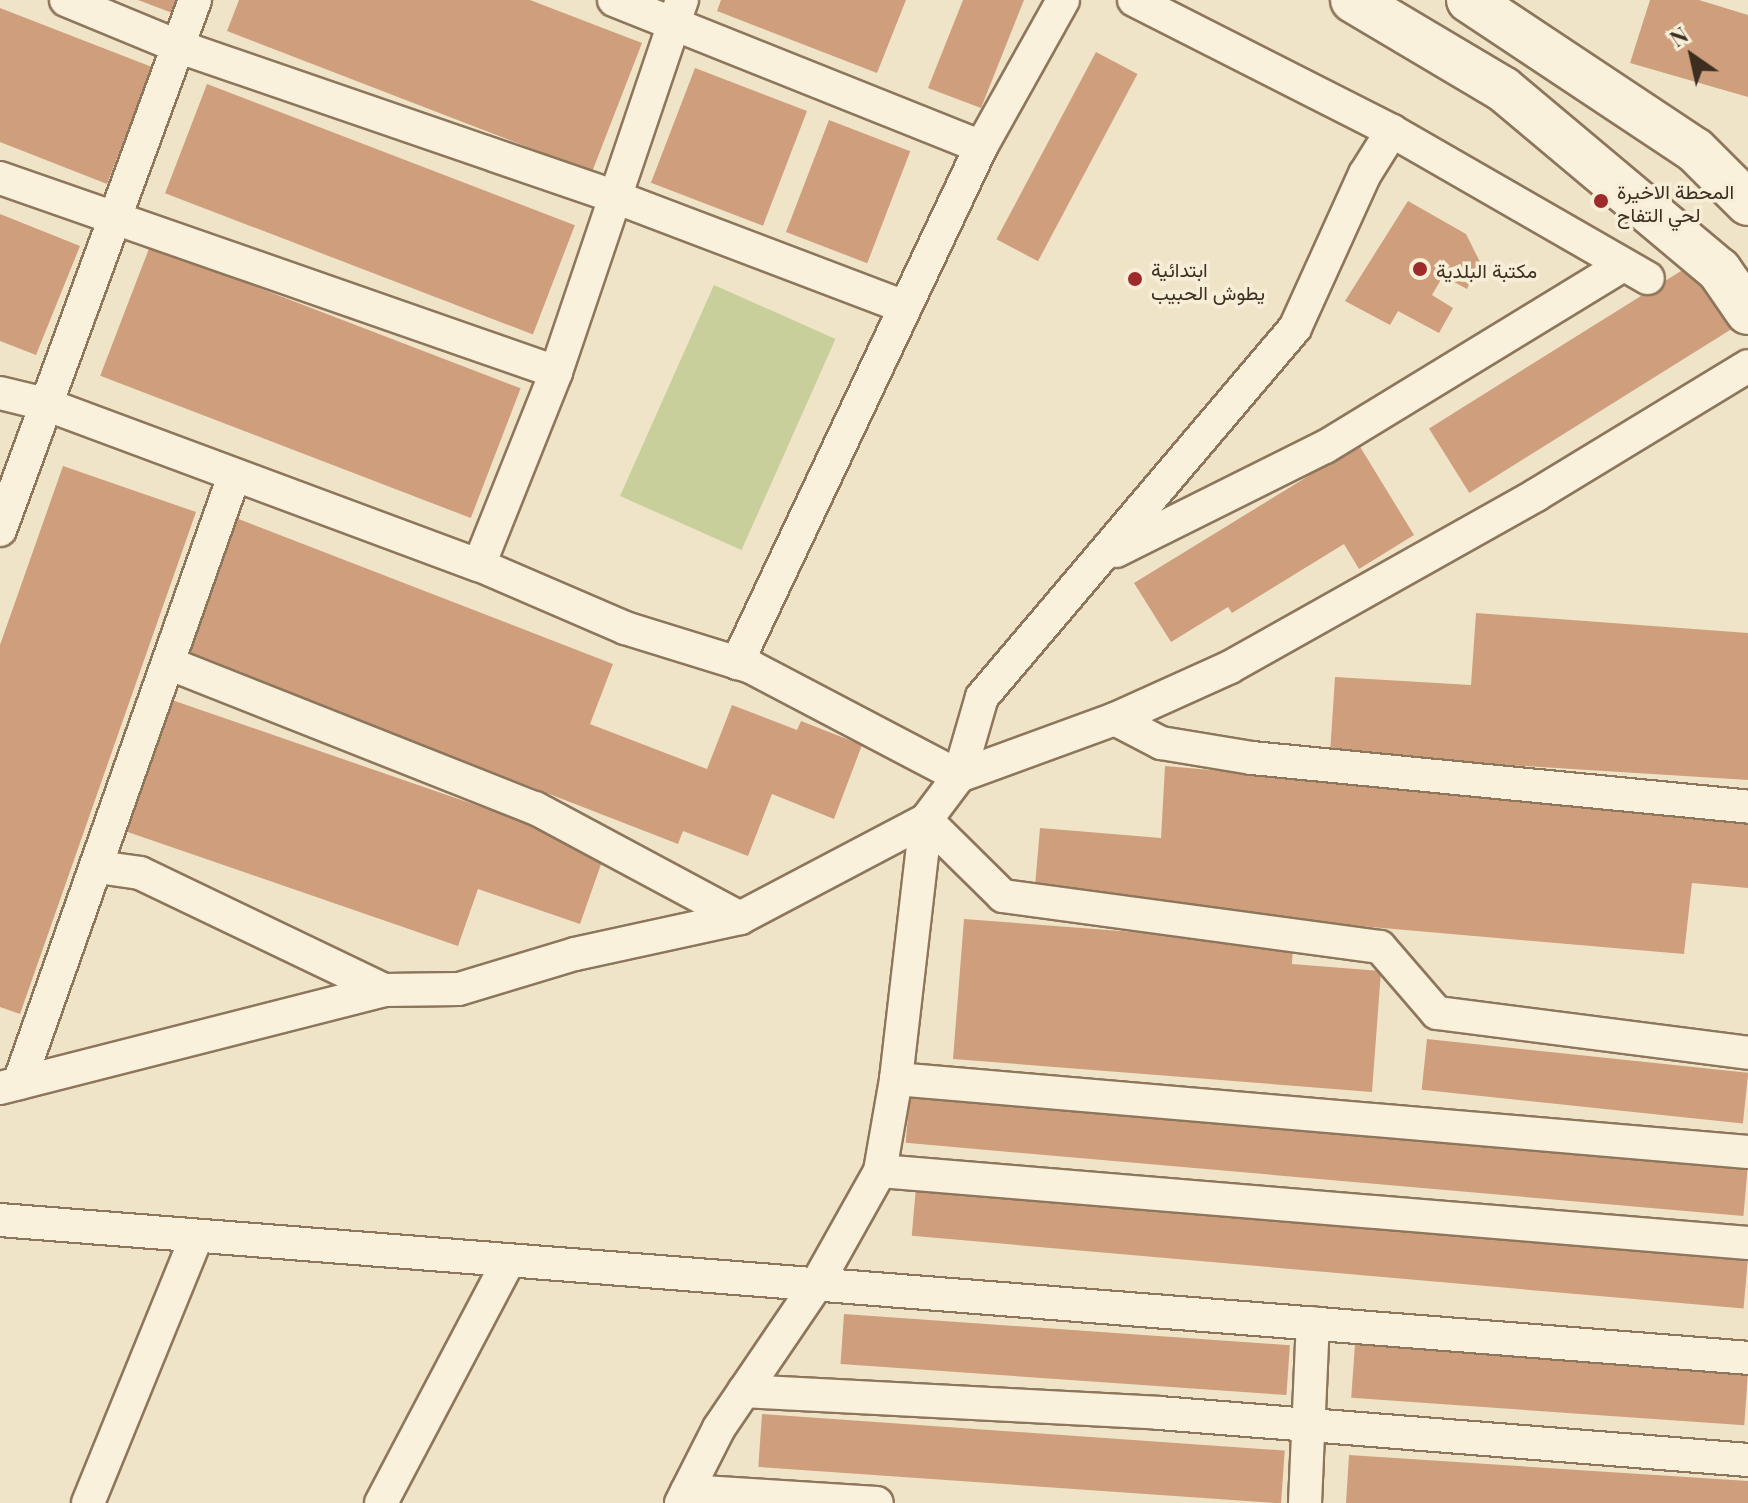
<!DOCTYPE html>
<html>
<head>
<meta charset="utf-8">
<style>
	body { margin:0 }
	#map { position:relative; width:1748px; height:1503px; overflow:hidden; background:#f0e4c8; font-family:"Playfair Display",Vazirmatn,serif }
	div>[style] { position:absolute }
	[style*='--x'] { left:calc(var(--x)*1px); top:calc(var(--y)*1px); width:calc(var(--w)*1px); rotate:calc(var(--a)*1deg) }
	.green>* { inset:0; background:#c9cf9b; transform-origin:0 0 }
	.building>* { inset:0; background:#cf9f7d; transform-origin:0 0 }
	.roads { filter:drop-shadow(2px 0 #8d765c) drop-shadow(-2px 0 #8d765c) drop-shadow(0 2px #8d765c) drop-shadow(0 -2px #8d765c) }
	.street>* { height:32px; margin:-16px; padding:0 16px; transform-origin:16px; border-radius:16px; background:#faf1dc }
	.secondary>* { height:44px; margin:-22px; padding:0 22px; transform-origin:22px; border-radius:22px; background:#faf1dc }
	.dots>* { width:22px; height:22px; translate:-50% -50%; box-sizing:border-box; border:4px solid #f7eed8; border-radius:50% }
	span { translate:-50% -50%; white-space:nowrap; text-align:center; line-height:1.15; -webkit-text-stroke:7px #f7eed8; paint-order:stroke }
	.poi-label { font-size:20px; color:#3d2e20 }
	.left { translate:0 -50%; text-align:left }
	.north { position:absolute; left:1652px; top:16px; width:80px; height:80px; -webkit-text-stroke:6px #f7eed8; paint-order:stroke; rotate:326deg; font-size:22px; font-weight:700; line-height:32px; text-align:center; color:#3d2e20 }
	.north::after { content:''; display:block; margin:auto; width:28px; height:36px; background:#3d2e20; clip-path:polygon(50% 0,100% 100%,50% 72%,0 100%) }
</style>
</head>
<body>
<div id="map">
	<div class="green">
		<i style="left:714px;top:285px;width:133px;height:231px;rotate:24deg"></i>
	</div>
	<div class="building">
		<i style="clip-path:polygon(138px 0,181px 0,175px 14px)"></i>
		<i style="clip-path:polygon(239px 0,530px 0,642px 43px,592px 172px,227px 31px)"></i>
		<i style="clip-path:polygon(721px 0,906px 0,877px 73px,717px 11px)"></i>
		<i style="clip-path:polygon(963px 0,1024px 0,981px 108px,928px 88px)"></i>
		<i style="clip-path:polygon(1650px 0,1699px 0,1748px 15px,1748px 97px,1630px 63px)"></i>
		<i style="clip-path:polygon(0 8px,152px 67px,107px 184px,0 142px)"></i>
		<i style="left:1096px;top:52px;width:47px;height:212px;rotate:28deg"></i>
		<i style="left:695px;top:68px;width:120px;height:123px;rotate:21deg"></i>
		<i style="left:207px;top:84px;width:394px;height:117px;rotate:21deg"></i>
		<i style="left:829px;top:120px;width:87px;height:120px;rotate:21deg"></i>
		<i style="clip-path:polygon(1408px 201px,1466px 234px,1480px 262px,1467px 289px,1443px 276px,1432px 295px,1453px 308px,1439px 333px,1398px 311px,1390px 325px,1345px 301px)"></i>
		<i style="clip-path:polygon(0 214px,80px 246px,36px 355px,0 341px)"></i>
		<i style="left:150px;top:246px;width:397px;height:139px;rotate:21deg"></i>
		<i style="left:1697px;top:261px;width:76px;height:316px;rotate:58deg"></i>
		<i style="clip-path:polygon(1359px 445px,1414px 535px,1359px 569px,1344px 544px,1232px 613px,1228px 607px,1171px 642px,1134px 583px)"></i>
		<i style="clip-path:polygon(63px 466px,196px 512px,20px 1014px,0 1007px,0 645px)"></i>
		<i style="clip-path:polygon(236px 518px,613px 664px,590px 724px,707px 769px,732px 705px,797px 730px,801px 721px,862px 745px,834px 819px,772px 794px,748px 856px,683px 831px,678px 844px,183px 652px)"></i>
		<i style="clip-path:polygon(1476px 613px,1748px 633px,1748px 780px,1330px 754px,1335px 677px,1471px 685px)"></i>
		<i style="clip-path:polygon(169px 699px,606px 850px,580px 924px,478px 889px,458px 946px,122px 830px)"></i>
		<i style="clip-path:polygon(1165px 766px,1748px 816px,1748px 888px,1692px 883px,1684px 954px,1034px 898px,1040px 828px,1161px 838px)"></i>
		<i style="clip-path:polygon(964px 919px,1293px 944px,1292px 964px,1381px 971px,1372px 1092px,953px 1059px)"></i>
		<i style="left:1427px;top:1039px;width:323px;height:51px;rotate:6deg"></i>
		<i style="left:910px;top:1093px;width:841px;height:50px;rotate:5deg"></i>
		<i style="left:916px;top:1187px;width:835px;height:49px;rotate:5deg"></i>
		<i style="left:844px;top:1314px;width:447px;height:50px;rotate:4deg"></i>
		<i style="left:1355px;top:1344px;width:394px;height:54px;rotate:4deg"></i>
		<i style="left:762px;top:1414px;width:524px;height:53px;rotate:4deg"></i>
		<i style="clip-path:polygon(1349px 1455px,1748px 1481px,1748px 1503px,1346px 1503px)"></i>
	</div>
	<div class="roads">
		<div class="street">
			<i style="--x:66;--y:0;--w:120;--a:22.5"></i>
			<i style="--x:177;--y:46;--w:463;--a:19"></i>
			<i style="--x:615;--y:197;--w:310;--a:20.8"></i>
			<i style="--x:614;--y:0;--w:395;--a:21.8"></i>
			<i style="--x:1134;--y:0;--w:289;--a:26.9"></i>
			<i style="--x:1392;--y:131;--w:295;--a:29.9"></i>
			<i style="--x:0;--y:178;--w:589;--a:19.23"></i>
			<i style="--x:0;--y:393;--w:46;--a:13.7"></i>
			<i style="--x:45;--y:404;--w:463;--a:20.4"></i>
			<i style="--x:479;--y:565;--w:208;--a:-68.2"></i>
			<i style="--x:556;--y:372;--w:393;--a:-71.3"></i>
			<i style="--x:0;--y:530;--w:565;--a:-69.8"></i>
			<i style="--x:1116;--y:551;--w:233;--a:-26.5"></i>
			<i style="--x:1325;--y:447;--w:347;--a:-31.4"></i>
			<i style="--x:479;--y:565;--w:159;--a:23.3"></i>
			<i style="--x:625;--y:628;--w:132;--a:17.2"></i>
			<i style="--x:751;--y:667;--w:235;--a:27.7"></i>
			<i style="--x:959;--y:776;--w:82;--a:-73.8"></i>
			<i style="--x:982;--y:697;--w:484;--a:-49.7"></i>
			<i style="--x:1295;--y:328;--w:169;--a:-65.6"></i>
			<i style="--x:1365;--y:174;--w:51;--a:-57.9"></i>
			<i style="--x:168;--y:663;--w:395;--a:21.6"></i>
			<i style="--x:535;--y:808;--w:233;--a:28.2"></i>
			<i style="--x:737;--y:663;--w:571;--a:-64.69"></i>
			<i style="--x:981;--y:147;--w:168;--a:-60.8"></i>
			<i style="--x:1115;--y:719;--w:52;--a:27.6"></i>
			<i style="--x:1161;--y:743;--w:92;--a:9.4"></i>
			<i style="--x:1252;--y:758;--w:498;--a:5.6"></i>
			<i style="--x:98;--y:867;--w:42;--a:8.1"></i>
			<i style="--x:140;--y:873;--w:271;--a:25.6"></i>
			<i style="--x:896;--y:1079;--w:855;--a:4.9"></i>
			<i style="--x:19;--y:1083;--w:644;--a:-70.5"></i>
			<i style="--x:0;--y:1088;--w:396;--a:-14.3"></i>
			<i style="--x:384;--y:990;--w:75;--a:-0.8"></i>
			<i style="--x:459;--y:989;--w:121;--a:-16.8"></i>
			<i style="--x:575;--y:954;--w:169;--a:-12.3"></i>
			<i style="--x:740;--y:918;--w:210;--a:-27.8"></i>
			<i style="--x:926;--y:820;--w:55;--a:-53.1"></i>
			<i style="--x:959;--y:776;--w:166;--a:-20.1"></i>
			<i style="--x:1115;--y:719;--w:126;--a:-24.3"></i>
			<i style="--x:1230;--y:667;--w:351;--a:-29.3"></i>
			<i style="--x:1536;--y:495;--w:248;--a:-31.3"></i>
			<i style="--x:880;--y:1171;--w:871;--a:4.74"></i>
			<i style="--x:0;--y:1220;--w:1753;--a:4.51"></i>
			<i style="--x:744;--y:1391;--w:416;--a:3"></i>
			<i style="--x:1159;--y:1413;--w:591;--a:4.56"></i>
			<i style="--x:687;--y:1491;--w:190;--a:3.6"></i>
			<i style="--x:88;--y:1503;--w:288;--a:-67.8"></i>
			<i style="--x:381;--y:1503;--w:272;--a:-62.2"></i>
			<i style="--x:681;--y:1503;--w:84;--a:-63.1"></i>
			<i style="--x:719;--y:1428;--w:171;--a:-55.8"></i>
			<i style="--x:815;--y:1287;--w:133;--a:-60.7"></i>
			<i style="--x:880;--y:1171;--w:93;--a:-80.1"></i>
			<i style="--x:896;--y:1079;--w:261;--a:-83.4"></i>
			<i style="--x:926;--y:820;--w:108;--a:44.6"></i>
			<i style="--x:1003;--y:896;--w:380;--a:7.7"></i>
			<i style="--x:1380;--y:947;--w:87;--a:49.2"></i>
			<i style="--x:1437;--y:1013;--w:314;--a:7.3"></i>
			<i style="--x:1305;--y:1503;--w:180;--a:-87.5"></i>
		</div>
		<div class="secondary">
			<i style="--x:1353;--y:0;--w:174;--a:30.7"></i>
			<i style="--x:1503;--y:89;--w:282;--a:40"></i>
			<i style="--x:1719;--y:270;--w:51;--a:55.4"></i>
			<i style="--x:1469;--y:0;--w:271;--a:33.6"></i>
			<i style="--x:1695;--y:150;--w:75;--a:45"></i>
		</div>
	</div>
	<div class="dots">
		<i style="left:1601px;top:201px;background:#9e2a2b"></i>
		<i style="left:1420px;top:269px;background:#9e2a2b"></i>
		<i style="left:1135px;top:279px;background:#9e2a2b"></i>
	</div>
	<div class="poi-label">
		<span class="left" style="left:1617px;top:202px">المحطة الاخيرة<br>لحي التفاح</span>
		<span class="left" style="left:1151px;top:280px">ابتدائية<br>يطوش الحبيب</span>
		<span class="left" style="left:1436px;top:269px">مكتبة البلدية</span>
	</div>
	<div class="north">N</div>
</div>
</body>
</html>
